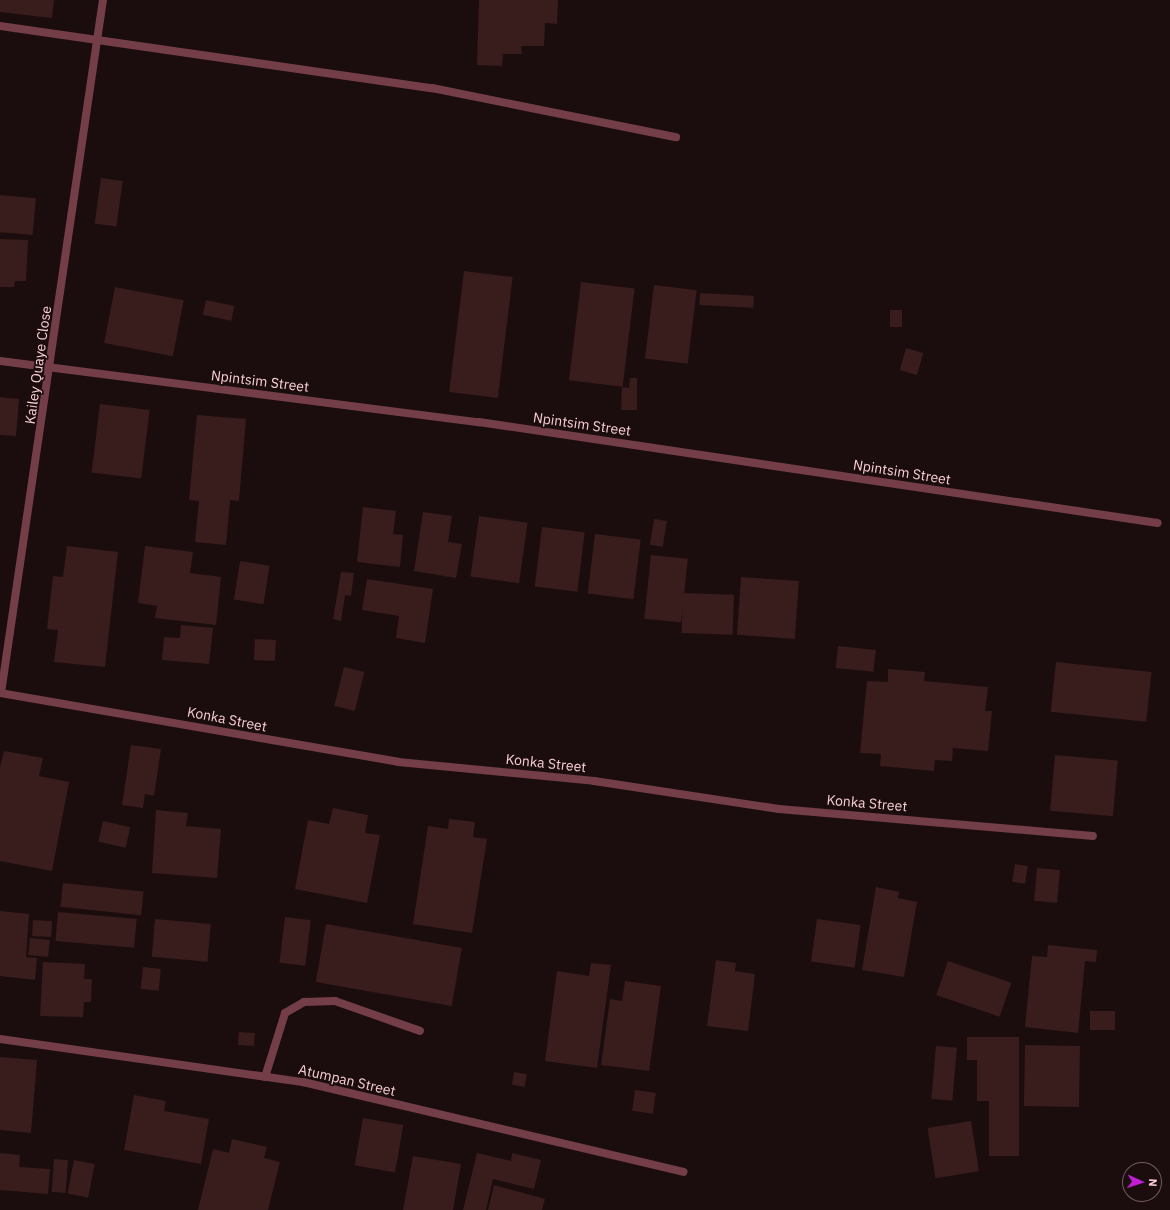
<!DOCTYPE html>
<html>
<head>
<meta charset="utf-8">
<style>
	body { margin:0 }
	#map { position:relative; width:1170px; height:1210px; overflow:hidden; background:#1b0d0e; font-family:"IBM Plex Sans",sans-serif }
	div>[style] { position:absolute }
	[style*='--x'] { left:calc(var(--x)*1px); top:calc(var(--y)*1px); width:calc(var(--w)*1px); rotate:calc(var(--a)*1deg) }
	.building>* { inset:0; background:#391c1c; transform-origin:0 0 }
	.service>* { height:8px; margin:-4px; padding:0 4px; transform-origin:4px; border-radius:4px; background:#743e48 }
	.minor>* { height:8px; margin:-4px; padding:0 4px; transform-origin:4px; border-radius:4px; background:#743e48 }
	span { translate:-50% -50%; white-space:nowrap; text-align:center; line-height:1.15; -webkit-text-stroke:3.5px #1b0d0e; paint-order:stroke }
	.street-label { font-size:14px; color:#f8ced2 }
	.north { position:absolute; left:1122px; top:1162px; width:40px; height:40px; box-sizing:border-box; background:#1b0d0e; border:1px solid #735a5c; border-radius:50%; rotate:93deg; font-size:11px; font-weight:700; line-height:16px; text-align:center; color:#f8ced2 }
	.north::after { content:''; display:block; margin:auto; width:14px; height:18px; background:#c01dd5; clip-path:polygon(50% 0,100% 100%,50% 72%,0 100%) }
</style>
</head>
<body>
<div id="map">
	<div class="building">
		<i style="clip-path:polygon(0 0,54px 0,52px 18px,0 12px)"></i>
		<i style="clip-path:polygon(479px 0,558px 0,557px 24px,545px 23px,544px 46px,521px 46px,522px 54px,503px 54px,502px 66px,477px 65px)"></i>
		<i style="left:101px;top:178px;width:22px;height:46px;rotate:8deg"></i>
		<i style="left:0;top:195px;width:36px;height:37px;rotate:5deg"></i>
		<i style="clip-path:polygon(0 239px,28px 240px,26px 281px,15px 281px,14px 287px,0 287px)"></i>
		<i style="left:464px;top:271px;width:49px;height:122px;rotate:7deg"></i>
		<i style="left:581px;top:282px;width:54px;height:99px;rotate:7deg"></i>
		<i style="left:654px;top:285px;width:43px;height:74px;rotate:7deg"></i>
		<i style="left:115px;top:287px;width:70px;height:57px;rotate:11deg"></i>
		<i style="left:700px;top:293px;width:54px;height:12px;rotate:3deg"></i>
		<i style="left:206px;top:300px;width:29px;height:15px;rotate:12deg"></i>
		<i style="left:890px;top:310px;width:12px;height:17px"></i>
		<i style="left:906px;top:348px;width:18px;height:23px;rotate:16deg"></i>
		<i style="clip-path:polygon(630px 378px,637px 378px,637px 410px,621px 410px,622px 387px,629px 388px)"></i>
		<i style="clip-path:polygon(0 397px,19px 399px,16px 436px,0 435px)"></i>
		<i style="left:100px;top:404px;width:50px;height:69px;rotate:7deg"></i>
		<i style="clip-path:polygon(197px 415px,246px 419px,239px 501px,230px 500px,226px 545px,195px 542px,199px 501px,189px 500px)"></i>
		<i style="clip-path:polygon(363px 507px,396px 511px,393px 534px,403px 535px,400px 567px,357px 562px)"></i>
		<i style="clip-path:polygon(423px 512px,452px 516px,448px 542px,462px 544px,456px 578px,414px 571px)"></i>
		<i style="left:479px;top:516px;width:49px;height:61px;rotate:8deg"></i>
		<i style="left:654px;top:519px;width:13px;height:26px;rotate:9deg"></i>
		<i style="left:542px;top:527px;width:43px;height:60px;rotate:7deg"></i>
		<i style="left:595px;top:534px;width:46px;height:60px;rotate:7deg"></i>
		<i style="clip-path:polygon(67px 546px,118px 552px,105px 667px,54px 662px,58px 630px,47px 629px,53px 576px,63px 577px)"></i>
		<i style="clip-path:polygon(145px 546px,193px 552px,190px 573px,221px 577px,216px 625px,155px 618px,157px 606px,138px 603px)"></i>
		<i style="left:651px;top:555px;width:37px;height:64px;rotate:6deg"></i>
		<i style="left:240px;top:561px;width:30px;height:39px;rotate:9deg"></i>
		<i style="clip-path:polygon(341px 572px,354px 573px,351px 596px,345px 595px,341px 621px,333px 619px)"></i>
		<i style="left:741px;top:577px;width:58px;height:58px;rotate:4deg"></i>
		<i style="clip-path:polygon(367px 579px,433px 589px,425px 643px,396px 638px,399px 616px,362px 610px)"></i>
		<i style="left:683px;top:593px;width:51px;height:40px;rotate:2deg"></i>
		<i style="clip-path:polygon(181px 625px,213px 628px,209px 664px,162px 660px,164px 637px,180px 638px)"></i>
		<i style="left:255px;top:639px;width:21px;height:21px;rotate:3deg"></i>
		<i style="left:838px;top:646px;width:38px;height:22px;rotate:6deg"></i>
		<i style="left:1056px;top:662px;width:96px;height:50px;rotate:6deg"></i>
		<i style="left:344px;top:667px;width:21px;height:40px;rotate:14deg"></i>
		<i style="clip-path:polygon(888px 669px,925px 672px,924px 681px,988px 687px,985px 711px,992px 711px,988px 751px,953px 748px,952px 761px,935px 760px,934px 771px,880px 766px,881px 754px,860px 753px,867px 681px,888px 682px)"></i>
		<i style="clip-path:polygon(131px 745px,161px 749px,154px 796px,145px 794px,143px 808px,122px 805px)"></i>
		<i style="clip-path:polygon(4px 751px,43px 758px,39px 776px,69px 782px,52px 871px,0 861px,0 767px)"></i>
		<i style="left:1055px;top:755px;width:63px;height:56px;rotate:5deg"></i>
		<i style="clip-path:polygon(333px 808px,368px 815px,365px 833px,380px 835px,367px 903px,295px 889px,308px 820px,329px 824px)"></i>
		<i style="clip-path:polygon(156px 810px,188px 813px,186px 826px,221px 829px,217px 878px,152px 873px)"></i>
		<i style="clip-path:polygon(449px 819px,475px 822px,473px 837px,487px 839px,472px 933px,413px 924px,428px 826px,448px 829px)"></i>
		<i style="left:103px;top:821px;width:28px;height:21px;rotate:13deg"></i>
		<i style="left:1015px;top:864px;width:13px;height:18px;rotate:9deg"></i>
		<i style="left:1037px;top:868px;width:23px;height:33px;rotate:5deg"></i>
		<i style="left:63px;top:883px;width:81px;height:24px;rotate:6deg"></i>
		<i style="clip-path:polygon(876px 887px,899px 892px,898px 898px,917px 902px,904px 977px,862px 970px)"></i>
		<i style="clip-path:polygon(0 911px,29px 914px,26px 957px,37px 958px,35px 980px,0 976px)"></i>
		<i style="left:58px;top:912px;width:79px;height:29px;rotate:5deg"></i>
		<i style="left:285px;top:917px;width:26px;height:46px;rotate:7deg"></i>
		<i style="left:155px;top:919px;width:56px;height:38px;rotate:5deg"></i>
		<i style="left:817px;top:919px;width:44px;height:43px;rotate:8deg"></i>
		<i style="left:33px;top:920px;width:19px;height:16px;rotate:3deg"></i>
		<i style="left:326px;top:924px;width:138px;height:59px;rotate:10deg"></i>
		<i style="left:30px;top:938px;width:20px;height:17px;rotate:6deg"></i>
		<i style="clip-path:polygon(1048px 945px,1097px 950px,1096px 962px,1085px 961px,1078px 1033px,1025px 1027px,1032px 956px,1047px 957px)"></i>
		<i style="clip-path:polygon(716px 960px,736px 963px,735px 971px,755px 974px,748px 1031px,707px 1026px)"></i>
		<i style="left:948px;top:961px;width:67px;height:36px;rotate:19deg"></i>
		<i style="clip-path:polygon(43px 962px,85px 964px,84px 979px,92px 979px,91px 1002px,84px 1002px,83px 1017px,40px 1016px)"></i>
		<i style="clip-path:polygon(591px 963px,611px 965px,597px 1068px,545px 1061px,557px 971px,589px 976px)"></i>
		<i style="left:143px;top:967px;width:18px;height:22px;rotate:6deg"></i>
		<i style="clip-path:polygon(625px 981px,661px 986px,649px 1071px,601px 1065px,610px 999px,622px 1001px)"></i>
		<i style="left:1115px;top:1011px;width:19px;height:25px;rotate:90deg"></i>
		<i style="left:239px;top:1032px;width:16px;height:13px;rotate:4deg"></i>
		<i style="clip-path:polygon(967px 1037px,1019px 1037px,1019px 1156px,989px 1156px,989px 1101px,977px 1101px,977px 1060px,967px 1060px)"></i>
		<i style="left:1025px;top:1045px;width:55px;height:61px;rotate:1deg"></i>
		<i style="left:936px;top:1046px;width:21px;height:53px;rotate:5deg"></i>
		<i style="clip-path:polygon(0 1057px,37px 1060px,31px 1133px,0 1130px)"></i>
		<i style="left:514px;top:1072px;width:13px;height:13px;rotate:9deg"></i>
		<i style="left:635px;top:1090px;width:21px;height:21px;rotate:8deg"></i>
		<i style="clip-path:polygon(134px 1095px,166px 1101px,164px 1111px,209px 1119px,201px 1164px,124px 1150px)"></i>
		<i style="left:363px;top:1118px;width:41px;height:48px;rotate:10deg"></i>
		<i style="left:971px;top:1121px;width:51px;height:44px;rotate:81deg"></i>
		<i style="clip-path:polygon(232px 1139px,267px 1147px,264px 1158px,280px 1162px,268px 1210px,198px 1210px,213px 1149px,229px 1153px)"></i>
		<i style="clip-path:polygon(0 1153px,20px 1155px,19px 1167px,50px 1169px,48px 1194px,0 1190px)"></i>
		<i style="clip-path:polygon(477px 1153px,511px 1161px,512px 1153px,541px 1160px,534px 1189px,493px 1179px,486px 1210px,463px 1210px)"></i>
		<i style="clip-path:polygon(413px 1156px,461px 1164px,453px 1210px,403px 1210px)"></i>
		<i style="left:54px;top:1159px;width:14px;height:33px;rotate:4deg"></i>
		<i style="left:74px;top:1160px;width:21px;height:34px;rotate:11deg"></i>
		<i style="clip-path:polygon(494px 1185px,545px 1199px,542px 1210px,488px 1210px)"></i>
	</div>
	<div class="service">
		<i style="--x:265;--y:1077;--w:67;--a:-72.6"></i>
		<i style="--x:285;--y:1013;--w:22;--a:-30"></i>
		<i style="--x:304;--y:1002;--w:31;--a:-2"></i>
		<i style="--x:335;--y:1001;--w:90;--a:19.4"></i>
	</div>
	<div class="minor">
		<i style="--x:0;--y:26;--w:436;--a:8.2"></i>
		<i style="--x:432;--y:88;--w:249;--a:11.4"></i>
		<i style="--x:0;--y:361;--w:483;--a:7.3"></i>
		<i style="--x:479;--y:422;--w:686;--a:8.46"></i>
		<i style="--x:0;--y:693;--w:404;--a:9.8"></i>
		<i style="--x:398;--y:762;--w:197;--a:5.5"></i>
		<i style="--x:594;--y:781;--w:187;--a:8.6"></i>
		<i style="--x:779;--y:809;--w:315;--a:4.9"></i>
		<i style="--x:1;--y:693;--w:700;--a:-81.63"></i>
		<i style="--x:0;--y:1039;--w:306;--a:8.1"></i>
		<i style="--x:303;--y:1082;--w:391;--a:13.3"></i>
	</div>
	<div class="street-label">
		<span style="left:38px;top:365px;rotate:-82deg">Kailey Quaye Close</span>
		<span style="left:260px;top:381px;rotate:7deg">Npintsim Street</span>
		<span style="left:582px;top:424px;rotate:8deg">Npintsim Street</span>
		<span style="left:902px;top:472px;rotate:9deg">Npintsim Street</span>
		<span style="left:227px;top:719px;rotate:11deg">Konka Street</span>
		<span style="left:546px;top:763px;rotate:6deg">Konka Street</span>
		<span style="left:867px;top:803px;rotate:5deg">Konka Street</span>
		<span style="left:347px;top:1080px;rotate:13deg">Atumpan Street</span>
	</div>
	<div class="north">N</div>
</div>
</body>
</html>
